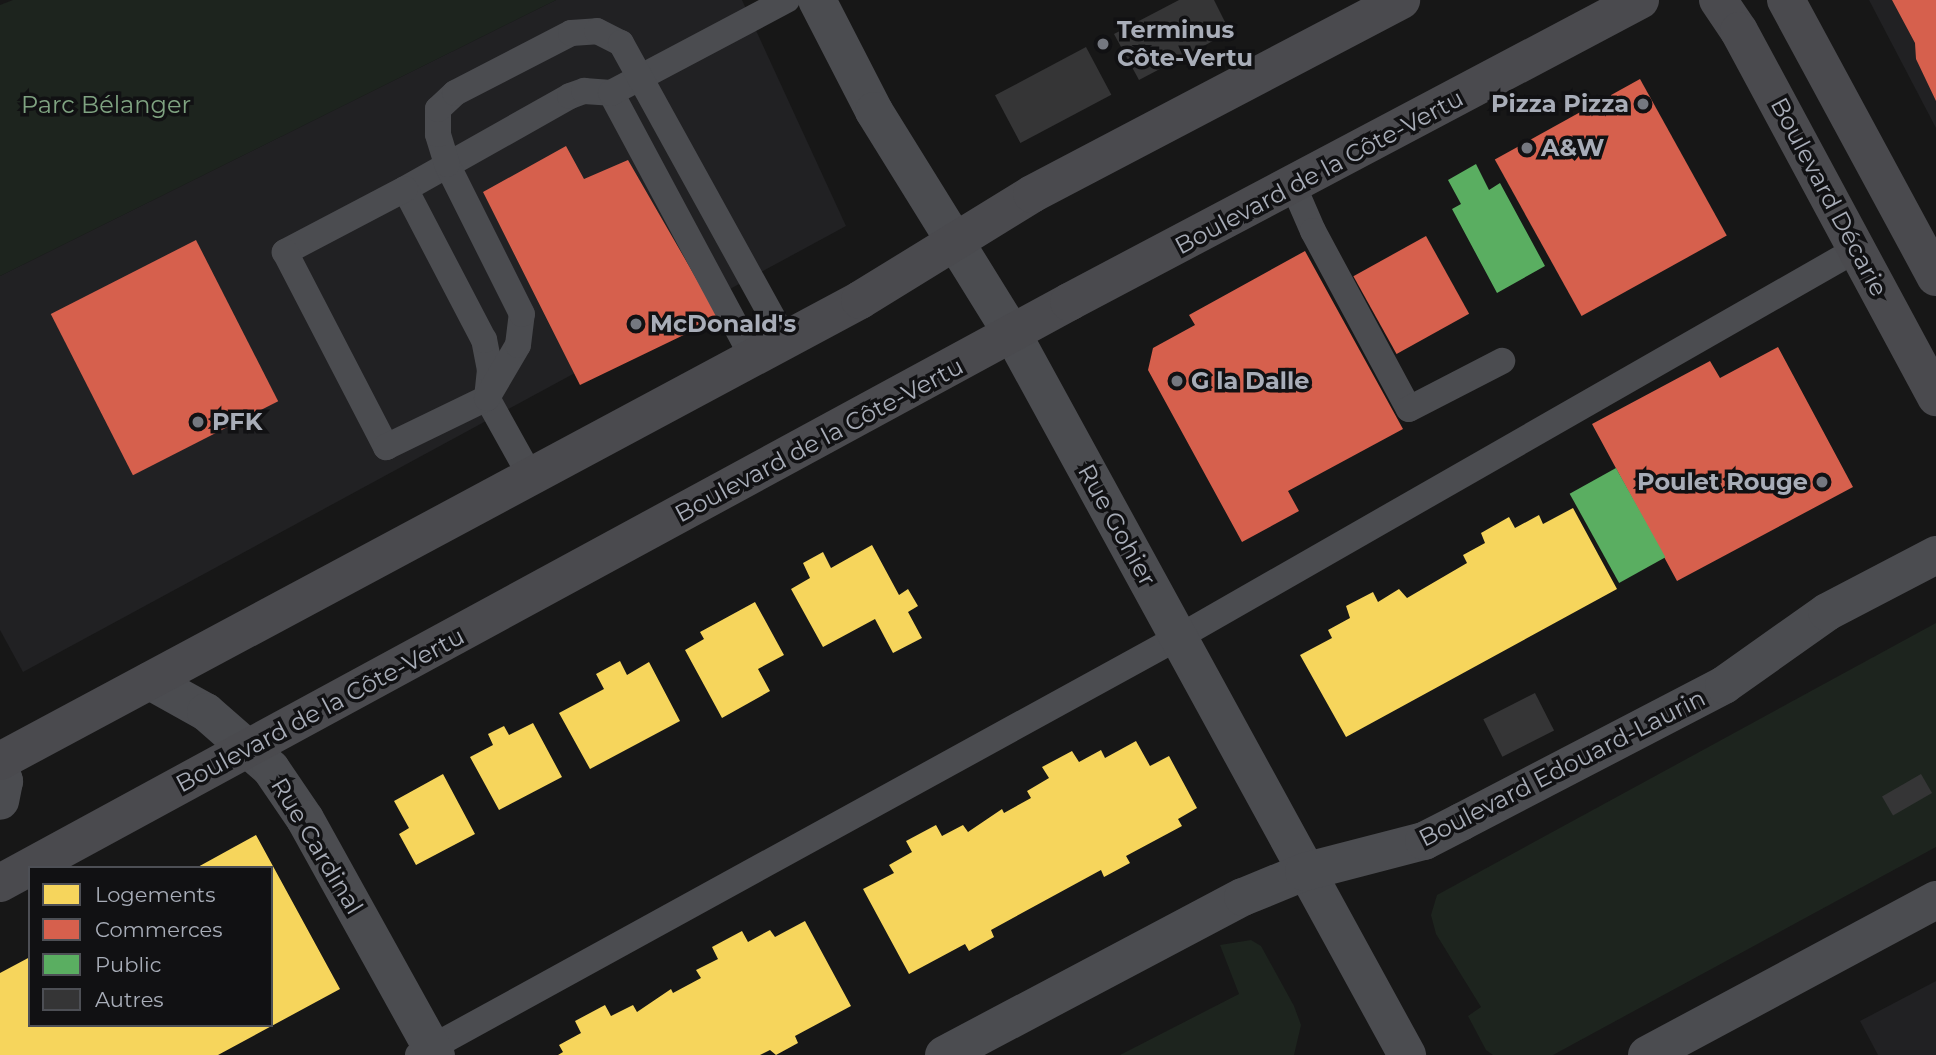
<!DOCTYPE html>
<html>
<head>
<meta charset="utf-8">
<style>
	body { margin:0 }
	#map { position:relative; width:1936px; height:1055px; overflow:hidden; background:#171717; font-family:Montserrat,sans-serif }
	div>[style] { position:absolute }
	[style*='--x'] { left:calc(var(--x)*1px); top:calc(var(--y)*1px); width:calc(var(--w)*1px); rotate:calc(var(--a)*1deg) }
	.built>* { inset:0; background:#212123 }
	.green>* { inset:0; background:#1d241e }
	.homes>* { inset:0; background:#f6d55c }
	.shops>* { inset:0; background:#d6604d; transform-origin:0 0 }
	.public>* { inset:0; background:#5aae61; transform-origin:0 0 }
	.building>* { inset:0; background:#353536; transform-origin:0 0 }
	.lane>* { height:26px; margin:-13px; padding:0 13px; transform-origin:13px; border-radius:13px; background:#4b4c50 }
	.street>* { height:38px; margin:-19px; padding:0 19px; transform-origin:19px; border-radius:19px; background:#4b4c50 }
	.secondary>* { height:38px; margin:-19px; padding:0 19px; transform-origin:19px; border-radius:19px; background:#4a4a4e }
	.dots>* { width:19px; height:19px; translate:-50% -50%; box-sizing:border-box; border:4px solid #111113; border-radius:50% }
	span { translate:-50% -50%; white-space:nowrap; text-align:center; line-height:1.15; -webkit-text-stroke:7px #111113; paint-order:stroke }
	.poi-label { font-size:24px; color:#a8adb8; font-weight:700 }
	.left { translate:0 -50%; text-align:left }
	.right { translate:-100% -50%; text-align:right }
	.park-label { font-size:24px; color:#7fa381 }
	.street-label { font-size:24px; color:#a8adb8 }
	.legend { position:absolute; left:28px; top:866px; width:245px; height:161px; box-sizing:border-box; background:#111113; border:2px solid #4d4f55; margin:0; padding:9px 12px; list-style:none; font-size:21px; color:#a8adb8 }
	.legend li { display:flex; align-items:center; gap:14px; height:35px }
	.legend b { width:35px; border:2px solid #4d4f55 }
</style>
</head>
<body>
<div id="map">
	<div class="built">
		<i style="clip-path:polygon(556px 0,742px 0,846px 226px,23px 672px,0 630px,0 276px)"></i>
		<i style="clip-path:polygon(1869px 0,1936px 0,1936px 128px)"></i>
		<i style="clip-path:polygon(1936px 981px,1936px 1055px,1878px 1055px,1860px 1021px)"></i>
	</div>
	<div class="green">
		<i style="clip-path:polygon(13px 0,556px 0,0 276px,0 5px)"></i>
		<i style="clip-path:polygon(1936px 623px,1936px 847px,1553px 1055px,1493px 1055px,1486px 1050px,1468px 1016px,1481px 1007px,1436px 934px,1431px 915px,1437px 895px)"></i>
		<i style="clip-path:polygon(1251px 940px,1261px 946px,1294px 1006px,1301px 1025px,1294px 1055px,1120px 1055px,1239px 994px,1220px 945px)"></i>
	</div>
	<div class="homes">
		<i style="clip-path:polygon(1573px 508px,1617px 589px,1346px 737px,1300px 655px,1332px 638px,1328px 630px,1350px 618px,1346px 606px,1373px 592px,1378px 602px,1399px 589px,1407px 598px,1467px 563px,1463px 555px,1485px 543px,1481px 533px,1509px 517px,1515px 528px,1539px 515px,1543px 524px)"></i>
		<i style="clip-path:polygon(872px 545px,899px 595px,908px 589px,918px 606px,908px 612px,922px 638px,893px 653px,875px 619px,823px 647px,791px 589px,810px 578px,803px 563px,823px 552px,831px 568px)"></i>
		<i style="clip-path:polygon(755px 602px,784px 655px,758px 669px,770px 691px,722px 718px,685px 650px,704px 639px,700px 632px)"></i>
		<i style="clip-path:polygon(620px 661px,627px 675px,649px 662px,680px 721px,590px 769px,559px 713px,604px 689px,596px 674px)"></i>
		<i style="clip-path:polygon(533px 723px,562px 777px,499px 810px,470px 757px,493px 745px,488px 734px,504px 726px,509px 735px)"></i>
		<i style="clip-path:polygon(1136px 741px,1150px 766px,1169px 756px,1197px 808px,1178px 819px,1182px 826px,1126px 856px,1130px 863px,1104px 877px,1101px 870px,991px 930px,994px 937px,969px 951px,965px 944px,909px 974px,863px 889px,894px 873px,889px 865px,912px 852px,906px 841px,936px 825px,942px 836px,963px 825px,968px 832px,1002px 809px,1004px 813px,1031px 798px,1027px 791px,1049px 778px,1042px 767px,1072px 751px,1079px 762px,1101px 750px,1105px 758px)"></i>
		<i style="clip-path:polygon(443px 774px,475px 834px,416px 865px,399px 834px,409px 828px,394px 801px)"></i>
		<i style="clip-path:polygon(256px 835px,340px 989px,218px 1055px,0 1055px,0 973px,30px 957px,30px 1025px,271px 1025px,271px 868px,196px 868px)"></i>
		<i style="clip-path:polygon(805px 921px,851px 1006px,795px 1036px,798px 1043px,776px 1055px,770px 1050px,760px 1055px,558px 1055px,563px 1052px,559px 1045px,581px 1033px,575px 1021px,605px 1005px,611px 1016px,633px 1005px,637px 1012px,671px 989px,673px 993px,701px 978px,696px 970px,718px 959px,712px 947px,742px 931px,748px 942px,770px 930px,775px 937px)"></i>
	</div>
	<div class="shops">
		<i style="clip-path:polygon(1892px 0,1936px 0,1936px 101px,1916px 59px,1915px 43px)"></i>
		<i style="left:1640px;top:79px;width:179px;height:166px;rotate:61deg"></i>
		<i style="clip-path:polygon(566px 146px,584px 179px,628px 160px,719px 318px,580px 385px,483px 192px)"></i>
		<i style="left:1426px;top:236px;width:89px;height:83px;rotate:61deg"></i>
		<i style="left:196px;top:240px;width:181px;height:163px;rotate:63deg"></i>
		<i style="clip-path:polygon(1305px 251px,1403px 429px,1288px 491px,1299px 511px,1242px 542px,1148px 370px,1153px 348px,1195px 325px,1189px 315px)"></i>
		<i style="clip-path:polygon(1778px 347px,1853px 487px,1677px 581px,1592px 424px,1710px 361px,1720px 378px)"></i>
	</div>
	<div class="public">
		<i style="clip-path:polygon(1476px 164px,1489px 190px,1500px 183px,1545px 266px,1497px 293px,1452px 209px,1461px 204px,1448px 180px)"></i>
		<i style="left:1616px;top:468px;width:102px;height:53px;rotate:61deg"></i>
	</div>
	<div class="building">
		<i style="clip-path:polygon(1179px 0,1214px 0,1230px 32px,1139px 80px,1114px 34px)"></i>
		<i style="left:1086px;top:47px;width:54px;height:103px;rotate:62deg"></i>
		<i style="left:1535px;top:693px;width:42px;height:58px;rotate:63deg"></i>
		<i style="left:1921px;top:774px;width:22px;height:45px;rotate:60deg"></i>
	</div>
	<div class="lane">
		<i style="--x:611;--y:93;--w:301;--a:61.8"></i>
		<i style="--x:1293;--y:185;--w:50;--a:66.5"></i>
		<i style="--x:1313;--y:231;--w:202;--a:61.7"></i>
		<i style="--x:1409;--y:409;--w:105;--a:-27.3"></i>
		<i style="--x:405;--y:189;--w:189;--a:-29.4"></i>
		<i style="--x:570;--y:96;--w:15;--a:-20"></i>
		<i style="--x:584;--y:91;--w:27;--a:4"></i>
		<i style="--x:611;--y:93;--w:199;--a:-27.9"></i>
		<i style="--x:531;--y:477;--w:90;--a:-119.1"></i>
		<i style="--x:487;--y:398;--w:28;--a:-84"></i>
		<i style="--x:490;--y:370;--w:31;--a:-101"></i>
		<i style="--x:484;--y:340;--w:170;--a:-117.6"></i>
		<i style="--x:405;--y:189;--w:136;--a:152.3"></i>
		<i style="--x:285;--y:252;--w:220;--a:62.6"></i>
		<i style="--x:386;--y:447;--w:112;--a:-25.9"></i>
		<i style="--x:487;--y:398;--w:61;--a:-59.7"></i>
		<i style="--x:518;--y:345;--w:31;--a:-83"></i>
		<i style="--x:522;--y:314;--w:168;--a:-116.6"></i>
		<i style="--x:447;--y:164;--w:31;--a:-107"></i>
		<i style="--x:438;--y:134;--w:25;--a:-90"></i>
		<i style="--x:438;--y:109;--w:23;--a:-43"></i>
		<i style="--x:455;--y:93;--w:131;--a:-27.3"></i>
		<i style="--x:571;--y:33;--w:26;--a:-4"></i>
		<i style="--x:597;--y:31;--w:27;--a:27"></i>
		<i style="--x:621;--y:43;--w:339;--a:61.1"></i>
		<i style="--x:418;--y:1055;--w:868;--a:-28.78"></i>
		<i style="--x:1179;--y:637;--w:781;--a:-29.78"></i>
	</div>
	<div class="street">
		<i style="--x:817;--y:0;--w:125;--a:62.8"></i>
		<i style="--x:874;--y:111;--w:264;--a:58.2"></i>
		<i style="--x:1013;--y:335;--w:821;--a:61.31"></i>
		<i style="--x:150;--y:681;--w:64;--a:29"></i>
		<i style="--x:206;--y:712;--w:86;--a:41.2"></i>
		<i style="--x:271;--y:769;--w:60;--a:55.8"></i>
		<i style="--x:305;--y:819;--w:270;--a:61"></i>
		<i style="--x:0;--y:767;--w:15;--a:74"></i>
		<i style="--x:4;--y:781;--w:20;--a:101"></i>
		<i style="--x:944;--y:1055;--w:338;--a:-27.9"></i>
		<i style="--x:1243;--y:897;--w:66;--a:-22.3"></i>
		<i style="--x:1304;--y:872;--w:124;--a:-14.5"></i>
		<i style="--x:1424;--y:841;--w:42;--a:-27.2"></i>
		<i style="--x:1461;--y:822;--w:297;--a:-27.5"></i>
		<i style="--x:1724;--y:685;--w:126;--a:-35.3"></i>
		<i style="--x:1827;--y:612;--w:123;--a:-27.6"></i>
		<i style="--x:1647;--y:1055;--w:328;--a:-28.2"></i>
	</div>
	<div class="secondary">
		<i style="--x:1718;--y:0;--w:37;--a:56"></i>
		<i style="--x:1739;--y:31;--w:416;--a:61.7"></i>
		<i style="--x:1786;--y:0;--w:315;--a:61.6"></i>
		<i style="--x:0;--y:761;--w:976;--a:-28.19"></i>
		<i style="--x:860;--y:300;--w:202;--a:-31.6"></i>
		<i style="--x:1032;--y:194;--w:417;--a:-27.7"></i>
		<i style="--x:0;--y:883;--w:1217;--a:-28.52"></i>
		<i style="--x:1069;--y:302;--w:646;--a:-27.87"></i>
	</div>
	<div class="dots">
		<i style="left:1103px;top:44px;background:#757880"></i>
		<i style="left:1643px;top:104px;background:#757880"></i>
		<i style="left:1527px;top:148px;background:#757880"></i>
		<i style="left:636px;top:324px;background:#757880"></i>
		<i style="left:1177px;top:381px;background:#757880"></i>
		<i style="left:198px;top:422px;background:#757880"></i>
		<i style="left:1822px;top:482px;background:#757880"></i>
	</div>
	<div class="poi-label">
		<span class="left" style="left:1117px;top:44px">Terminus<br>Côte-Vertu</span>
		<span class="right" style="left:1629px;top:104px">Pizza Pizza</span>
		<span class="left" style="left:1541px;top:148px">A&amp;W</span>
		<span class="left" style="left:650px;top:324px">McDonald's</span>
		<span class="left" style="left:1191px;top:381px">G la Dalle</span>
		<span class="left" style="left:212px;top:422px">PFK</span>
		<span class="right" style="left:1808px;top:482px">Poulet Rouge</span>
	</div>
	<div class="park-label">
		<span style="left:106px;top:105px">Parc Bélanger</span>
	</div>
	<div class="street-label">
		<span style="left:1319px;top:172px;rotate:-28deg">Boulevard de la Côte-Vertu</span>
		<span style="left:1829px;top:197px;rotate:62deg">Boulevard Décarie</span>
		<span style="left:819px;top:440px;rotate:-28deg">Boulevard de la Côte-Vertu</span>
		<span style="left:1117px;top:525px;rotate:61deg">Rue Gohier</span>
		<span style="left:320px;top:710px;rotate:-28deg">Boulevard de la Côte-Vertu</span>
		<span style="left:1562px;top:768px;rotate:-27deg">Boulevard Edouard-Laurin</span>
		<span style="left:317px;top:846px;rotate:59deg">Rue Cardinal</span>
	</div>
	<ul class="legend">
	<li><b style="height:19px;background:#f6d55c"></b>Logements</li>
	<li><b style="height:19px;background:#d6604d"></b>Commerces</li>
	<li><b style="height:19px;background:#5aae61"></b>Public</li>
	<li><b style="height:19px;background:#353536"></b>Autres</li>
	</ul>
</div>
</body>
</html>
